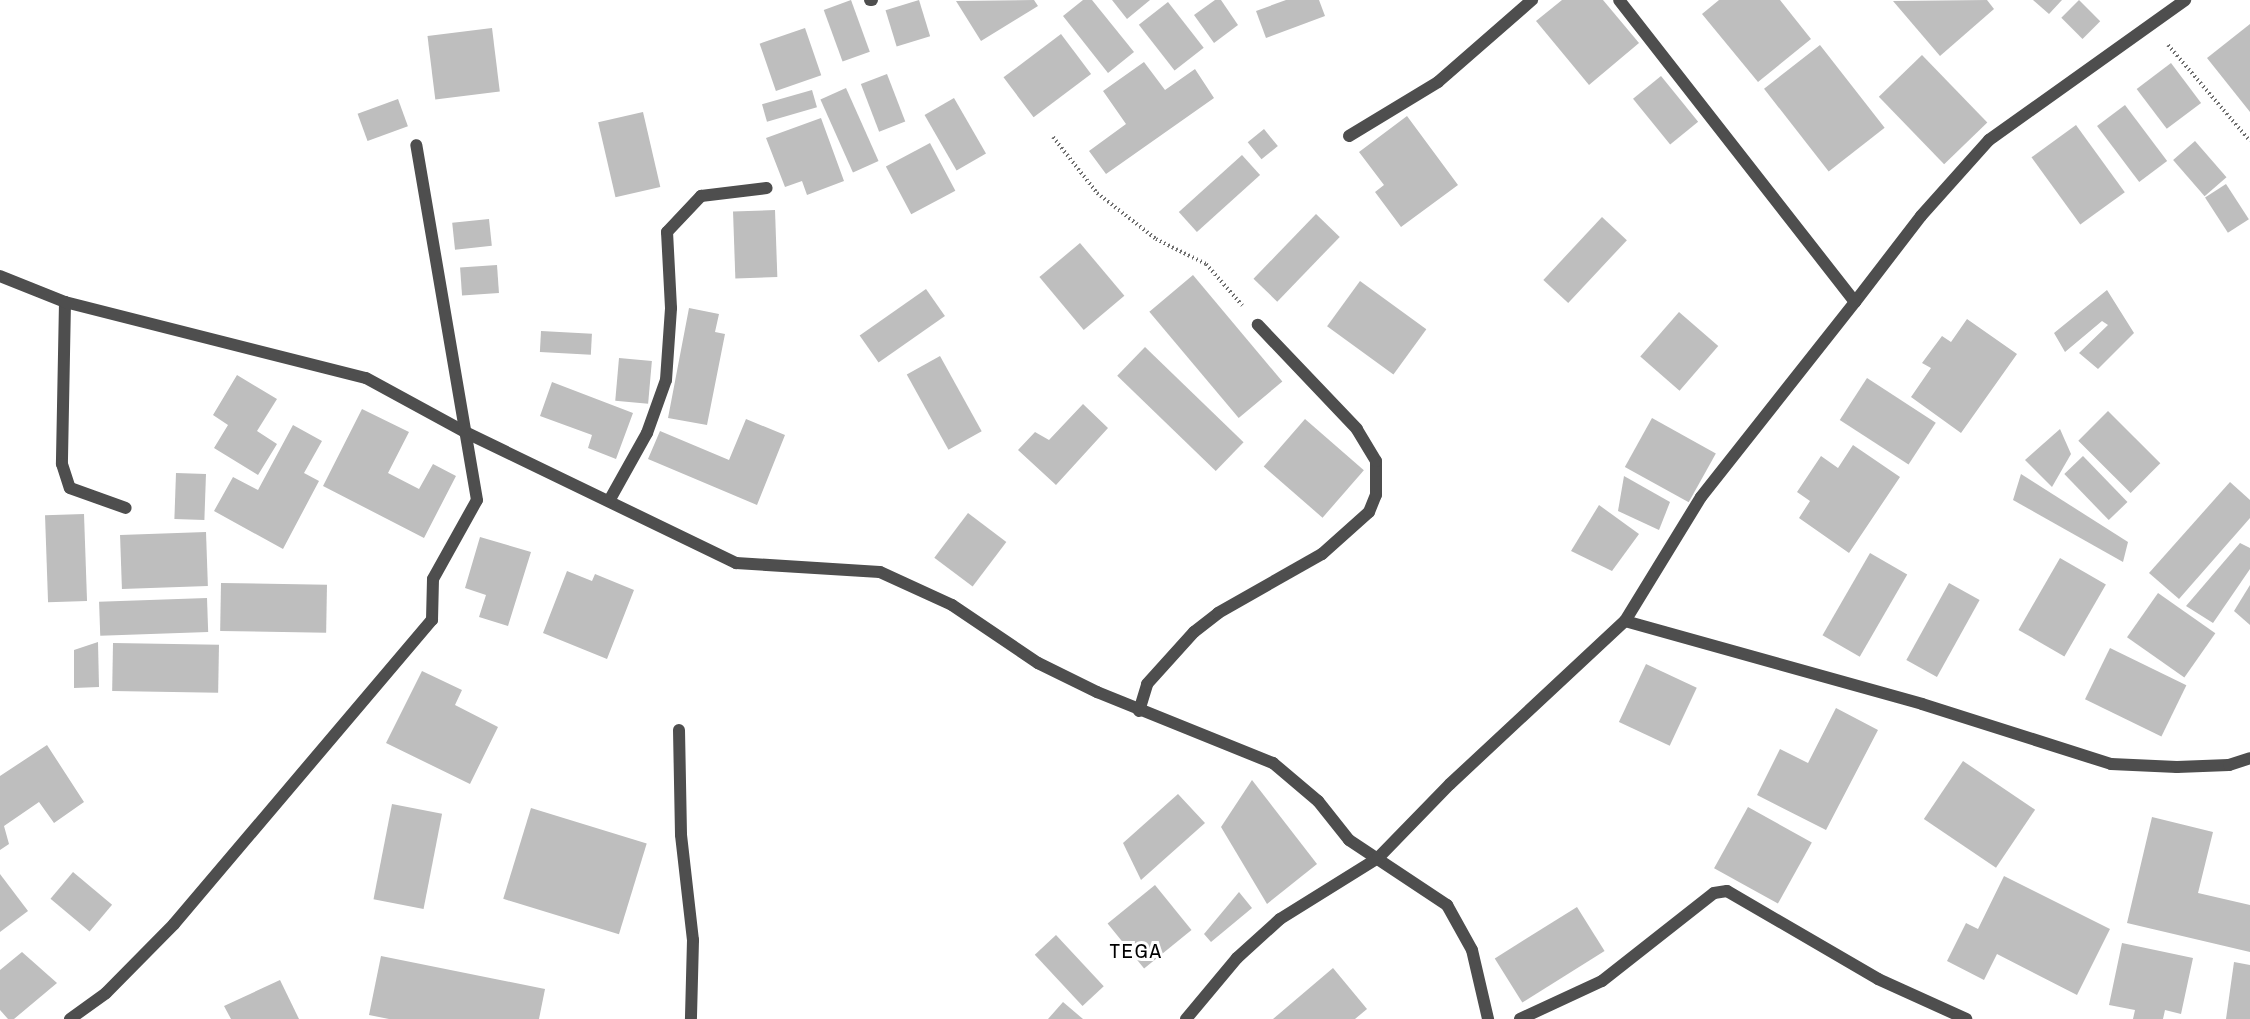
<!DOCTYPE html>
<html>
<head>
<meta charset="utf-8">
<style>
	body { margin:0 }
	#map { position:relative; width:2250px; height:1019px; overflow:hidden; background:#fff; font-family:"Archivo Narrow",sans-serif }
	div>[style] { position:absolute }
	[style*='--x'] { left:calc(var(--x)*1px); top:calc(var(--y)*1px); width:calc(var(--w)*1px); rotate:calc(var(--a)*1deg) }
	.building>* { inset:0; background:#bebebe; transform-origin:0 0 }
	.path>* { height:4px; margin-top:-2px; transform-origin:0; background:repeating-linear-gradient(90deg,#707070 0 1.5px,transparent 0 4.5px) }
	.lane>* { height:12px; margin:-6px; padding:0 6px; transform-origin:6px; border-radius:6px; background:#4e4e4e }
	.street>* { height:12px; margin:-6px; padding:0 6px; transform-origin:6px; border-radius:6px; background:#4e4e4e }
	span { translate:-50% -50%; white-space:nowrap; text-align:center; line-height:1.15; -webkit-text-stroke:6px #fff; paint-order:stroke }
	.quarter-label { font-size:21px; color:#000; letter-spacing:1.5px }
</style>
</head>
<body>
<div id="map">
	<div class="building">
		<i style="left:851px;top:0;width:55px;height:29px;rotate:70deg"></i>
		<i style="left:919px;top:0;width:38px;height:35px;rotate:73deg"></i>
		<i style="clip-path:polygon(1034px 0,1038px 6px,981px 41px,956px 1px)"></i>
		<i style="clip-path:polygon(1083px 0,1092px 0,1134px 52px,1108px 73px,1063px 16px)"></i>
		<i style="clip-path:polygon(1112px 0,1150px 0,1127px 19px)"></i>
		<i style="clip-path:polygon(1215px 0,1221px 0,1238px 25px,1214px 43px,1194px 15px)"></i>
		<i style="clip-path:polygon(1286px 0,1319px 0,1325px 16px,1266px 38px,1256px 11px)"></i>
		<i style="clip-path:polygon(1562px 0,1603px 0,1639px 43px,1589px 85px,1536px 21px)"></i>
		<i style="clip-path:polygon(1719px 0,1780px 0,1811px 39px,1758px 82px,1702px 14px)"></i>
		<i style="clip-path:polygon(1987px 0,1994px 9px,1940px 56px,1893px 1px)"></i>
		<i style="clip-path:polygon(2033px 0,2062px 0,2049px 14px)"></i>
		<i style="left:2079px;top:0;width:30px;height:25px;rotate:45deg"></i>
		<i style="left:1168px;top:2px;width:58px;height:37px;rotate:52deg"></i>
		<i style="clip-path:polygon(2250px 24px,2250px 112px,2207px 58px)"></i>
		<i style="left:492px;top:28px;width:64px;height:65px;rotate:83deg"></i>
		<i style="left:805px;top:28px;width:50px;height:48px;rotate:71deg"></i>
		<i style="left:1061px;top:34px;width:50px;height:72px;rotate:53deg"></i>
		<i style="left:1820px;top:45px;width:105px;height:71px;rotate:52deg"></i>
		<i style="left:1922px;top:55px;width:94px;height:60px;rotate:46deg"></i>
		<i style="clip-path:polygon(1144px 62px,1165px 90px,1195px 69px,1214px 98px,1106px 174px,1089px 151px,1126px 124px,1103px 91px)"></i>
		<i style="left:2171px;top:63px;width:50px;height:43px;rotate:53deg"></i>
		<i style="left:887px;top:74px;width:51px;height:28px;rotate:69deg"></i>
		<i style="left:1661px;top:76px;width:59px;height:36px;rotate:51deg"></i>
		<i style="left:846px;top:88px;width:80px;height:28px;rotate:66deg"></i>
		<i style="left:812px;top:90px;width:18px;height:52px;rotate:74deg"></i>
		<i style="left:954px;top:98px;width:64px;height:34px;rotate:60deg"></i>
		<i style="left:398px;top:99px;width:29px;height:43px;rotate:70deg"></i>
		<i style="left:2125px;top:105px;width:70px;height:35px;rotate:53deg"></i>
		<i style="left:643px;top:112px;width:77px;height:46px;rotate:77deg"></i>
		<i style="clip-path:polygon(1407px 116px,1458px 185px,1401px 227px,1375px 192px,1384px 185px,1359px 152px)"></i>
		<i style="clip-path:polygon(821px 118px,844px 181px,807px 195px,802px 181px,785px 187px,766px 138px)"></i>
		<i style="left:2076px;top:125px;width:83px;height:55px;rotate:54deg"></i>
		<i style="left:1264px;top:129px;width:22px;height:21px;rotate:51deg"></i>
		<i style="left:2195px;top:141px;width:48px;height:29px;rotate:49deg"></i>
		<i style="left:930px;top:143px;width:54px;height:50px;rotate:62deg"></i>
		<i style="left:1242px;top:155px;width:27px;height:85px;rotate:48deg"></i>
		<i style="left:2226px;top:184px;width:42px;height:25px;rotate:57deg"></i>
		<i style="left:775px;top:210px;width:67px;height:42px;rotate:88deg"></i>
		<i style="left:1316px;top:214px;width:33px;height:90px;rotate:44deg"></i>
		<i style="left:1602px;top:217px;width:34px;height:86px;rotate:43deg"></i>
		<i style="left:489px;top:219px;width:27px;height:37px;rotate:84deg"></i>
		<i style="left:1080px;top:243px;width:69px;height:53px;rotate:50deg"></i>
		<i style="left:497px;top:265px;width:28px;height:37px;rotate:86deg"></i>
		<i style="left:1193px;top:275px;width:139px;height:57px;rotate:50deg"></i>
		<i style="left:1360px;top:281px;width:82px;height:56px;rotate:36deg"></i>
		<i style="left:926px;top:289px;width:33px;height:81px;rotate:55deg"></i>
		<i style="clip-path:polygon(2107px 290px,2134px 333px,2098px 369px,2079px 353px,2108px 325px,2102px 321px,2065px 352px,2054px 333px)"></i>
		<i style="clip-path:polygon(689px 308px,719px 314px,715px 332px,725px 334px,707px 425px,668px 418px)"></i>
		<i style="left:1679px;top:312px;width:52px;height:59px;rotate:41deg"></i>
		<i style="clip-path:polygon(1967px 319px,2017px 354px,1961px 433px,1911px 397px,1931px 368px,1922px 363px,1942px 336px,1951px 342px)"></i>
		<i style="left:541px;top:331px;width:51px;height:21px;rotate:3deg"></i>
		<i style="left:1145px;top:347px;width:137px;height:40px;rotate:44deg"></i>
		<i style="left:940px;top:356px;width:86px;height:38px;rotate:61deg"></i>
		<i style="left:619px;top:358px;width:33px;height:43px;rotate:5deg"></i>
		<i style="clip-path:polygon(237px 375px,277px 399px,257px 431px,277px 444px,258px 475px,214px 448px,228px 425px,213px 415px)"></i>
		<i style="left:1867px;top:378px;width:82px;height:50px;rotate:33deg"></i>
		<i style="clip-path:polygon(552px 382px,633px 413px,616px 459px,588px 448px,592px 435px,540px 416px)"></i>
		<i style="clip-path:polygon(1083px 404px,1108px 428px,1056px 485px,1018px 450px,1035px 432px,1049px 440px)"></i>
		<i style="clip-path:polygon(362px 409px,409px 432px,388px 473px,419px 489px,433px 464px,456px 476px,424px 538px,323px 486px)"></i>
		<i style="left:2108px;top:411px;width:74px;height:42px;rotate:45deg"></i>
		<i style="left:1652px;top:418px;width:73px;height:56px;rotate:29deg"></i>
		<i style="clip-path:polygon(746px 419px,785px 435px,757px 505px,648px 459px,660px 431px,729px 460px)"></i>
		<i style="left:1305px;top:419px;width:78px;height:63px;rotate:41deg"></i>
		<i style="clip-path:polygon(293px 425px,322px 441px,304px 473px,319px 481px,283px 549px,214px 511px,233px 477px,258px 490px)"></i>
		<i style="clip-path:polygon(2060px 429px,2071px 454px,2052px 487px,2025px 460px)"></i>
		<i style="clip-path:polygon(1853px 445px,1900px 477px,1849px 553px,1799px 518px,1810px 501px,1797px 492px,1821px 456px,1838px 468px)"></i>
		<i style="left:2083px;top:456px;width:64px;height:26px;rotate:46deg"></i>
		<i style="left:176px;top:473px;width:30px;height:46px;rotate:2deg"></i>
		<i style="clip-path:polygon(2021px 474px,2128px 542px,2123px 562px,2013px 500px)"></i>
		<i style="clip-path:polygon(1624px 476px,1670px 502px,1659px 530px,1618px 511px)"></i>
		<i style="clip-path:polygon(2230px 482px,2250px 500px,2250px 518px,2179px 599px,2149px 573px)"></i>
		<i style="clip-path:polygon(1599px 505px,1639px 534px,1612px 571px,1571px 551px)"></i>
		<i style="left:968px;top:513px;width:48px;height:56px;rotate:37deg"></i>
		<i style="left:84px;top:514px;width:87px;height:39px;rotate:88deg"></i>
		<i style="left:206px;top:532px;width:54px;height:86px;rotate:88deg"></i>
		<i style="clip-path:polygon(480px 537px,531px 552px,508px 626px,479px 617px,486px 595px,465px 588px)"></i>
		<i style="clip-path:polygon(2240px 543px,2250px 548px,2250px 569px,2213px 623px,2186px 606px)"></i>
		<i style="left:1870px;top:553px;width:43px;height:95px;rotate:30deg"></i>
		<i style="left:2060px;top:558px;width:53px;height:83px;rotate:30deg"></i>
		<i style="clip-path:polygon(567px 571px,592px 581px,595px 574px,634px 590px,607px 659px,543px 633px)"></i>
		<i style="left:221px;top:583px;width:106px;height:48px;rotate:1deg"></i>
		<i style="left:1949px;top:583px;width:35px;height:88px;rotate:29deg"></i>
		<i style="clip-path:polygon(2250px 585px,2250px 625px,2234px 611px)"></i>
		<i style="left:2158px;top:593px;width:70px;height:54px;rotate:35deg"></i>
		<i style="left:207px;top:598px;width:34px;height:108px;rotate:88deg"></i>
		<i style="clip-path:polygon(98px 642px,99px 687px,74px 688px,74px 650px)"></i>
		<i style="left:113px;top:643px;width:106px;height:48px;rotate:1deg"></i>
		<i style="left:2110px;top:648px;width:85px;height:57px;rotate:26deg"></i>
		<i style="left:1646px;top:664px;width:56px;height:64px;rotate:25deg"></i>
		<i style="clip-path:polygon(422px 671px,462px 690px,455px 705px,498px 727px,470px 784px,386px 743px)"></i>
		<i style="clip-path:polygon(1836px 708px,1878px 730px,1826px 830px,1757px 795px,1780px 749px,1808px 763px)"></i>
		<i style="clip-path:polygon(47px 745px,84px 802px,54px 823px,39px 802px,4px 826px,9px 844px,0 850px,0 776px)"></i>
		<i style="left:1963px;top:761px;width:87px;height:70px;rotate:34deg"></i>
		<i style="clip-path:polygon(1252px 780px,1317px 864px,1267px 904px,1221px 827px)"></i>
		<i style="clip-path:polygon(1178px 794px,1205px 823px,1141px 880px,1123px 843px)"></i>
		<i style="left:392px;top:804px;width:51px;height:97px;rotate:11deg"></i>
		<i style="left:1748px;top:807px;width:73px;height:70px;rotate:29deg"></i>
		<i style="left:531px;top:808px;width:121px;height:95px;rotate:17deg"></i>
		<i style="clip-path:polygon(2152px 817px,2213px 832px,2198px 893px,2250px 905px,2250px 952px,2127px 923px)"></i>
		<i style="left:73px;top:872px;width:51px;height:35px;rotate:40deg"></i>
		<i style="clip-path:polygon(0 874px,28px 911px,0 932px)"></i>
		<i style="clip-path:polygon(2004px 876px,2110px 929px,2077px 995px,1997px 954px,1984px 980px,1947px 961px,1966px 923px,1978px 929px)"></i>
		<i style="left:1155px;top:885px;width:58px;height:61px;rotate:51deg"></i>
		<i style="clip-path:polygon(1239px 892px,1252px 908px,1211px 942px,1204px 934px)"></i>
		<i style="left:1577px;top:907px;width:52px;height:97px;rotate:58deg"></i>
		<i style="left:1056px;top:935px;width:70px;height:29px;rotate:47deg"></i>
		<i style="clip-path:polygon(2122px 943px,2193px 958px,2181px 1014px,2165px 1010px,2163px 1019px,2133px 1019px,2135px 1010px,2109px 1005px)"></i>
		<i style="clip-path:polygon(22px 952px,57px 983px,14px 1019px,8px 1019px,0 1010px,0 970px)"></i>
		<i style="clip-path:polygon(381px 956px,545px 989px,539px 1019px,389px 1019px,369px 1015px)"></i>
		<i style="clip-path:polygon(2234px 962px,2250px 965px,2250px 1019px,2226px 1019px)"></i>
		<i style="clip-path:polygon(1333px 968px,1367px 1009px,1355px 1019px,1273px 1019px)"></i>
		<i style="clip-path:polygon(280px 980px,299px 1019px,231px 1019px,224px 1006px)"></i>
		<i style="clip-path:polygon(1063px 1002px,1083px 1019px,1048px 1019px)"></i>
	</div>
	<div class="path">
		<i style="--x:2168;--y:45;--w:126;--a:49.5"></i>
		<i style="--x:1053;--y:137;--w:71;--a:51.8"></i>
		<i style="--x:1097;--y:193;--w:75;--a:37.9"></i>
		<i style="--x:1156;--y:239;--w:56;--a:26.6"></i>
		<i style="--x:1206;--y:264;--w:55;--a:48.7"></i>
	</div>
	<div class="lane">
		<i style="--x:65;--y:302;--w:162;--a:91.1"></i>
		<i style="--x:62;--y:464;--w:25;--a:72"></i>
		<i style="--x:70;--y:488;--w:59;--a:19.7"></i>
	</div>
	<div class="street">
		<i style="--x:870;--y:0;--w:2;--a:0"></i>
		<i style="--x:1349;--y:136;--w:104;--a:-31.2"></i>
		<i style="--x:1438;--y:82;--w:125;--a:-41.1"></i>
		<i style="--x:0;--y:276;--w:70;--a:21.8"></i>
		<i style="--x:65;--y:302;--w:310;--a:14.2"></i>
		<i style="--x:366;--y:378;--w:115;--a:28.6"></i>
		<i style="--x:467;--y:433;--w:299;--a:25.8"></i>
		<i style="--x:736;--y:563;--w:144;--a:3.6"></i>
		<i style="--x:880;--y:572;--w:79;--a:24.6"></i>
		<i style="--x:952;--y:605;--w:104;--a:34"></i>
		<i style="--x:1038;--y:663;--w:66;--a:26.2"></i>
		<i style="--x:1097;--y:692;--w:190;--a:22"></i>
		<i style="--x:1273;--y:763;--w:59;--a:40.2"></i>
		<i style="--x:1318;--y:801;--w:50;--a:51.5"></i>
		<i style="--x:1349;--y:840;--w:118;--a:33.6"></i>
		<i style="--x:1447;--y:905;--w:51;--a:60.9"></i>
		<i style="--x:1472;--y:950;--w:71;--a:76.9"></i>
		<i style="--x:1855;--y:302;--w:108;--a:-52.5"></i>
		<i style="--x:1921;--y:216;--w:102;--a:-48.2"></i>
		<i style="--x:1989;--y:140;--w:241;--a:-35.5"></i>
		<i style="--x:609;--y:501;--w:78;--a:-60.8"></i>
		<i style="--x:647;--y:433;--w:56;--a:-70.3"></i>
		<i style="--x:666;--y:380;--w:72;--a:-86"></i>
		<i style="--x:671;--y:308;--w:76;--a:-93"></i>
		<i style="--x:667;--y:232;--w:50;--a:-46.6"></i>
		<i style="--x:701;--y:196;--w:66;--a:-6.9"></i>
		<i style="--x:1625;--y:621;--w:308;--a:15.6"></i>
		<i style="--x:1922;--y:704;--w:198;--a:17.6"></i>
		<i style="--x:2111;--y:764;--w:66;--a:2.6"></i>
		<i style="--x:2177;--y:767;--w:52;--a:-2.2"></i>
		<i style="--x:2229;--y:765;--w:22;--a:-18"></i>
		<i style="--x:1139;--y:711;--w:28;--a:-73"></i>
		<i style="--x:1147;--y:684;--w:70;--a:-47.9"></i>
		<i style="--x:1194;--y:632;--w:31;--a:-38"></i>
		<i style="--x:1218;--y:613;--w:120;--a:-29.6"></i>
		<i style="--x:1322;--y:554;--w:63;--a:-41.8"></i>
		<i style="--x:1369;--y:512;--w:18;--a:-68"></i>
		<i style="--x:1376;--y:495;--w:34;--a:-90"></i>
		<i style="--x:1376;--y:461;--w:37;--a:-121"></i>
		<i style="--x:1357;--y:429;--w:144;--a:-133.6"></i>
		<i style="--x:679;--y:730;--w:105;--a:88.9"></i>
		<i style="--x:681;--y:835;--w:106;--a:83.5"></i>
		<i style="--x:693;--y:940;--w:79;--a:91.5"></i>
		<i style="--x:70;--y:1019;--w:44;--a:-35.8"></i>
		<i style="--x:106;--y:993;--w:97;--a:-45.4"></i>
		<i style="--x:174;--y:924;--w:399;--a:-49.7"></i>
		<i style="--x:432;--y:620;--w:41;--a:-88.6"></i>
		<i style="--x:433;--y:579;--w:90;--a:-60.9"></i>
		<i style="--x:477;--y:500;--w:360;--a:-99.7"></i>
		<i style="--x:1186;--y:1019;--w:80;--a:-50.1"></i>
		<i style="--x:1237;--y:958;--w:58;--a:-42.2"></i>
		<i style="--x:1280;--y:919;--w:115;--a:-31.9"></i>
		<i style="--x:1378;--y:858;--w:103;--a:-45.8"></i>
		<i style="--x:1450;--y:784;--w:239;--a:-43"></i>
		<i style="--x:1625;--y:621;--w:145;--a:-58.5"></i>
		<i style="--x:1701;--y:497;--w:248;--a:-51.7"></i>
		<i style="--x:1855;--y:302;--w:383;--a:-128"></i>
		<i style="--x:1520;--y:1019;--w:90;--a:-24.9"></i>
		<i style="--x:1602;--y:981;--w:142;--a:-38.2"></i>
		<i style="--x:1714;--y:893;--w:13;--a:-9"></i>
		<i style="--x:1727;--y:891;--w:175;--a:30.2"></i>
		<i style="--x:1878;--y:979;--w:97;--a:24.4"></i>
	</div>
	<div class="quarter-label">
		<span style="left:1136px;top:951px">TEGA</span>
	</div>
</div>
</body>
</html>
